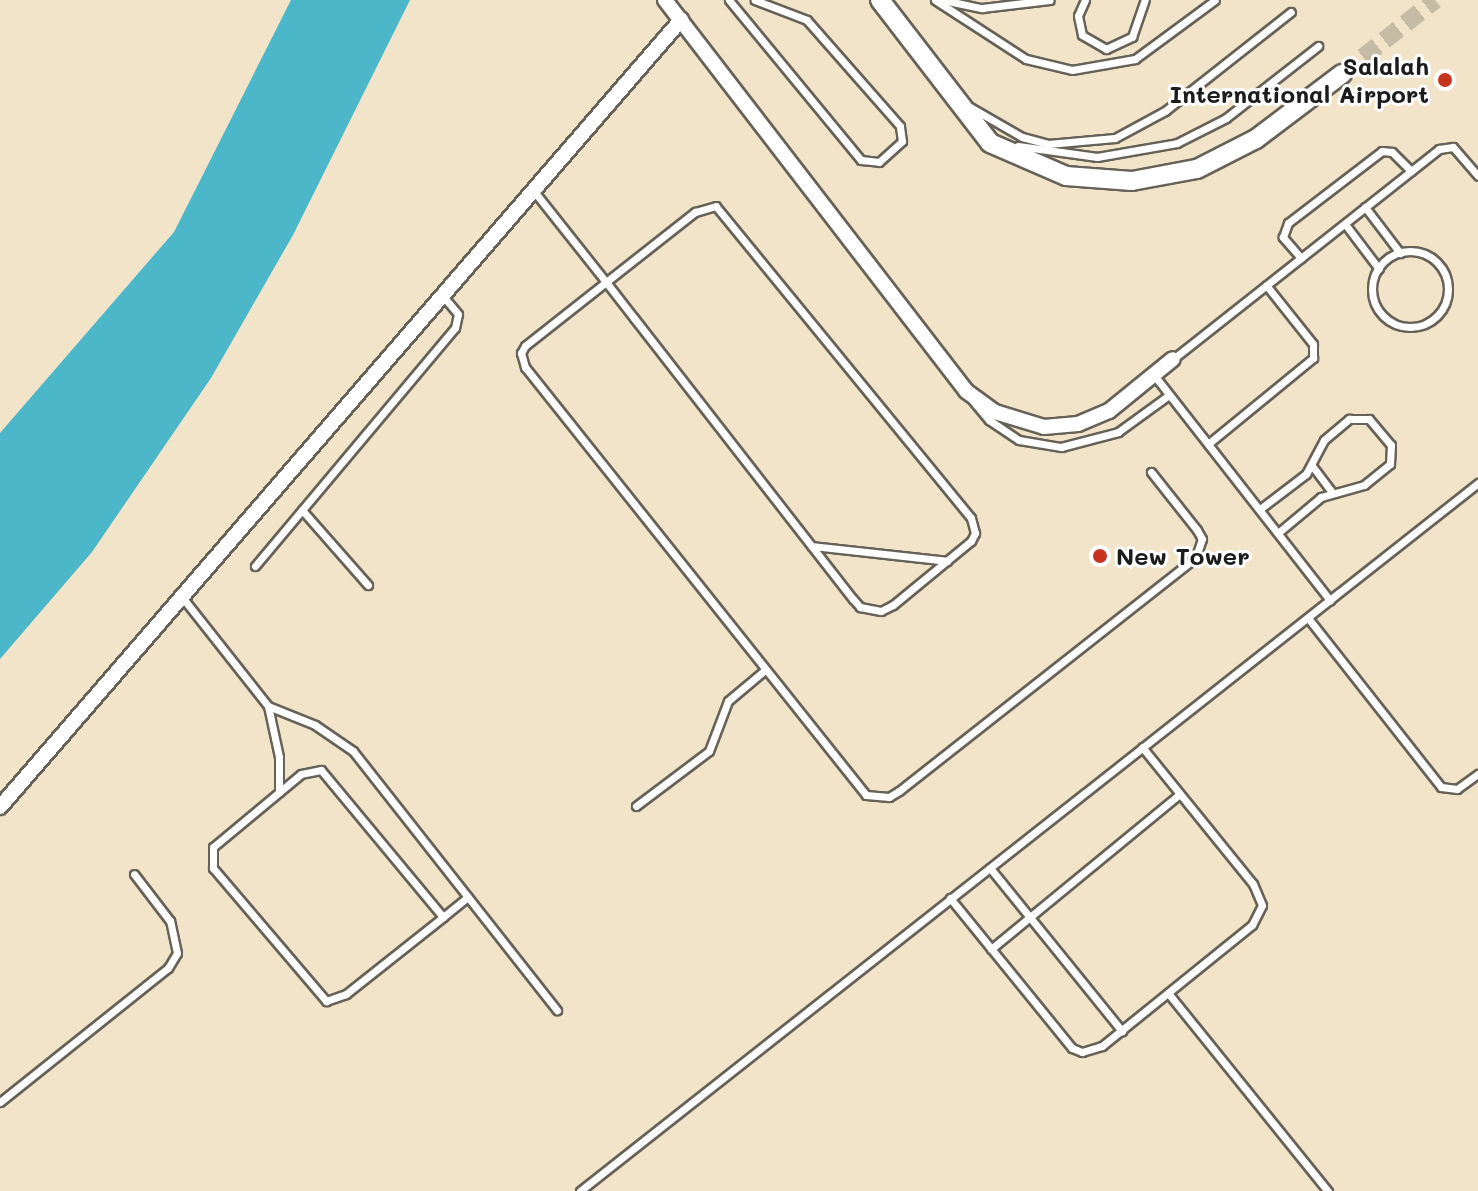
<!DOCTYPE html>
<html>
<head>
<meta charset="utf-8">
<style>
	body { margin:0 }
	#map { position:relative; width:1478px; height:1191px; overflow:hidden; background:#f1e4c8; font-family:Mali,sans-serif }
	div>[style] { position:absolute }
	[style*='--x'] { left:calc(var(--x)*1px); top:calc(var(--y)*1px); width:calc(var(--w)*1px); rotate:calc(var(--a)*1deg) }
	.water>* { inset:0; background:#4cb7c9 }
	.tertiary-tunnel>* { height:18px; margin-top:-9px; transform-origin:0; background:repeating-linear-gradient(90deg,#c6bca6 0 18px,transparent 0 27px) }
	.roads { filter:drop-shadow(2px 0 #676258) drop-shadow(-2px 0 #676258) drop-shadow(0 2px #676258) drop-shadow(0 -2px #676258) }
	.service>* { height:7px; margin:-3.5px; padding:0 3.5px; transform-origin:3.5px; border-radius:3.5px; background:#fff }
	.service>.ring { margin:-3.5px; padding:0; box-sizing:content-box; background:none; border:7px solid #fff; border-radius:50% }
	.minor>* { height:14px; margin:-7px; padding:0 7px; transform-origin:7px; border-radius:7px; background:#fff }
	.tertiary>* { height:18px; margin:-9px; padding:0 9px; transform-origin:9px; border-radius:9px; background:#fff }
	.dots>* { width:22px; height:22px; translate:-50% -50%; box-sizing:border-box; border:4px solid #fff; border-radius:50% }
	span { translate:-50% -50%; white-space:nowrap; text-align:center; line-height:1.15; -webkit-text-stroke:6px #fff; paint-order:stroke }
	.poi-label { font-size:24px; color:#1c1c1c; font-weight:700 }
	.right { translate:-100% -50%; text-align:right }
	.left { translate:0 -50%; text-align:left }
</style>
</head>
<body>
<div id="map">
	<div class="water">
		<i style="clip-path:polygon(291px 0,410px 0,293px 235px,211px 378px,92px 552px,0 659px,0 433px,174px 232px)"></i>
	</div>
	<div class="tertiary-tunnel">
		<i style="--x:1342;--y:74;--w:119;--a:-38.5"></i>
	</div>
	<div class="roads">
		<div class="service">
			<i style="--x:729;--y:0;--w:207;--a:50.5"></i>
			<i style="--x:861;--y:160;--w:18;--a:6"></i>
			<i style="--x:879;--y:162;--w:31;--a:-42"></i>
			<i style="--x:902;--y:141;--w:15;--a:-98"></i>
			<i style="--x:900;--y:126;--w:141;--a:-131.3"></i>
			<i style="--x:807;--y:20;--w:56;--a:-159"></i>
			<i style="--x:935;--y:0;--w:108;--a:33"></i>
			<i style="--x:1026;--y:59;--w:47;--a:13.4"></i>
			<i style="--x:1072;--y:70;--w:64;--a:-9.9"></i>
			<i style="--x:1135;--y:59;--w:99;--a:-36.4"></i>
			<i style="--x:943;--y:0;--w:40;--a:12"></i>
			<i style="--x:982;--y:8;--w:68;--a:-6.7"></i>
			<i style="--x:1085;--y:0;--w:17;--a:114"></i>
			<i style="--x:1078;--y:16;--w:19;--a:78"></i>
			<i style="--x:1082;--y:35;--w:28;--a:30"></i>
			<i style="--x:1106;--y:49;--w:29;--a:-25"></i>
			<i style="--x:1132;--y:37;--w:39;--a:-71"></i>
			<i style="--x:970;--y:107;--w:60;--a:30"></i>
			<i style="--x:1022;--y:137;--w:27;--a:15"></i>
			<i style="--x:1048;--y:144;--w:67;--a:-5.1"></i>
			<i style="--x:1115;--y:138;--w:57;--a:-28.4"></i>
			<i style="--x:1165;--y:111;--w:160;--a:-38.2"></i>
			<i style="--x:1018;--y:146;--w:80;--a:7.9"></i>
			<i style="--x:1097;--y:157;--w:81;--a:-9.9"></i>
			<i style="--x:1177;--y:143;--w:55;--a:-27"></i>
			<i style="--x:1226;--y:118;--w:117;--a:-38"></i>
			<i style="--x:533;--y:190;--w:117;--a:51.6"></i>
			<i style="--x:606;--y:282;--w:46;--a:52.1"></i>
			<i style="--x:634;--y:318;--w:356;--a:52.1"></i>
			<i style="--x:853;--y:599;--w:11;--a:49"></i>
			<i style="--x:860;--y:607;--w:21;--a:11"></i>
			<i style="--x:881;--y:611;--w:13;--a:-27"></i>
			<i style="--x:893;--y:605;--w:101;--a:-39.4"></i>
			<i style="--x:971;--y:541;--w:9;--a:-63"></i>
			<i style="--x:975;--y:533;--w:16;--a:-105"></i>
			<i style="--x:971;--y:518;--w:403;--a:-129.3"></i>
			<i style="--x:716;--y:206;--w:22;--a:164"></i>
			<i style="--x:695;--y:212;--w:113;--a:141.8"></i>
			<i style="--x:606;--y:282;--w:103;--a:141.7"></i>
			<i style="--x:525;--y:346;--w:8;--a:120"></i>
			<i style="--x:521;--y:353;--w:15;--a:74"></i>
			<i style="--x:525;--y:367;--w:547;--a:51.45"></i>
			<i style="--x:866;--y:795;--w:23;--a:5"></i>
			<i style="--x:889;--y:797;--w:12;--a:-31"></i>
			<i style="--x:899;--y:791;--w:378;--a:-38.2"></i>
			<i style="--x:1196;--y:557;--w:19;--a:-72"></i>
			<i style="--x:1202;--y:539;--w:10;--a:-119"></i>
			<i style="--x:1197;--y:530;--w:74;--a:-128.4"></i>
			<i style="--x:1365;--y:207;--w:58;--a:52.7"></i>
			<i style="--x:1345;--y:224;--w:56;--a:52.9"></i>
			<i class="ring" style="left:1372px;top:251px;width:69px;height:69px"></i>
			<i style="--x:1301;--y:258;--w:28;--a:-131"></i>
			<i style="--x:1283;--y:237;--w:15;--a:-70"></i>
			<i style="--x:1288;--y:223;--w:118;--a:-37.5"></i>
			<i style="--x:1382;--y:151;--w:10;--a:6"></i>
			<i style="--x:1392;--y:152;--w:27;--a:45"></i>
			<i style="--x:1173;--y:359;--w:339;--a:-38.3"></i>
			<i style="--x:1439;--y:149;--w:14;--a:-8"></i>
			<i style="--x:1453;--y:147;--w:38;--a:49"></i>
			<i style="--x:1154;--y:375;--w:286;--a:52"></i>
			<i style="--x:973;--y:401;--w:25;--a:50"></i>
			<i style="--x:989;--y:420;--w:36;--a:34"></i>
			<i style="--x:1019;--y:440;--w:43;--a:9.5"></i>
			<i style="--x:1061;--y:447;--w:59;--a:-14.7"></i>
			<i style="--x:1118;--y:432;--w:63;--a:-36"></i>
			<i style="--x:1208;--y:444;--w:136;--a:-39.3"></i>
			<i style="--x:1313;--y:358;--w:14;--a:-90"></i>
			<i style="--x:1313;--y:344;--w:75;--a:-128.5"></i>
			<i style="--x:1313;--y:467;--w:31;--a:53"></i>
			<i style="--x:1260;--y:509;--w:58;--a:-37.3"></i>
			<i style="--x:1306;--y:474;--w:38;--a:-62"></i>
			<i style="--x:1324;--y:440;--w:33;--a:-40"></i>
			<i style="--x:1349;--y:419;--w:20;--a:0"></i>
			<i style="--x:1369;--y:419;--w:34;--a:50"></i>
			<i style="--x:1391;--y:445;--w:19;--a:93"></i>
			<i style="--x:1390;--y:464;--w:33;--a:141"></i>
			<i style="--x:1364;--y:485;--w:45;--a:164.4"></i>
			<i style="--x:1321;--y:497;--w:56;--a:140.1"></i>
			<i style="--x:302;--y:510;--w:100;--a:48.7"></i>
			<i style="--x:812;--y:546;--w:136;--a:6.3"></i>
			<i style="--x:255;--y:566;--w:311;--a:-50"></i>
			<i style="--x:455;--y:328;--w:14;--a:-78"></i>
			<i style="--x:458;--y:314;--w:25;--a:-130"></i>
			<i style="--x:182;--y:597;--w:139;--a:51.7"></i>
			<i style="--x:268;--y:706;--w:52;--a:77.8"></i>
			<i style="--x:279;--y:757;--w:35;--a:90"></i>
			<i style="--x:1308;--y:618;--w:215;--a:51.8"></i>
			<i style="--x:1441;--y:787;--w:16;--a:7"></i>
			<i style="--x:1457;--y:789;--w:26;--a:-36"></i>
			<i style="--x:268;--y:706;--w:51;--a:22"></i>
			<i style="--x:315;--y:725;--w:46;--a:34.4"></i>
			<i style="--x:353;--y:751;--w:330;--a:51.8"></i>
			<i style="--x:636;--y:806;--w:91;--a:-37"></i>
			<i style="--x:709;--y:751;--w:53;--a:-69.2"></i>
			<i style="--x:728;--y:701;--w:48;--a:-40"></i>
			<i style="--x:990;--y:868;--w:210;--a:51"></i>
			<i style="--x:950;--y:898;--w:193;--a:50.9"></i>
			<i style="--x:1072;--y:1048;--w:11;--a:22"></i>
			<i style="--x:1082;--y:1052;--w:21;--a:-17"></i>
			<i style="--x:1102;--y:1046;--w:193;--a:-38.9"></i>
			<i style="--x:1252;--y:925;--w:22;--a:-63"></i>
			<i style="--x:1262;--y:905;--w:23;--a:-113"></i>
			<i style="--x:1253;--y:884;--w:176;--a:-129"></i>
			<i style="--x:443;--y:917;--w:191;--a:-129.7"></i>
			<i style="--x:321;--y:770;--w:20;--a:169"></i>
			<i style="--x:301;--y:774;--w:114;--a:140.3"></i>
			<i style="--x:213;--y:847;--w:21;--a:90"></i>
			<i style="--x:213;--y:868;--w:175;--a:49.6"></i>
			<i style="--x:326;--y:1001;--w:21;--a:-19"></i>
			<i style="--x:346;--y:994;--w:124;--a:-38.4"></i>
			<i style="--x:443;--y:917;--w:32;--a:-39"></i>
			<i style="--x:991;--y:949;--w:244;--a:-39.4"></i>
			<i style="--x:1168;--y:993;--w:255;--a:51.1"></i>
			<i style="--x:0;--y:1102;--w:215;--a:-38.6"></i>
			<i style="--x:168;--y:968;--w:17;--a:-59"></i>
			<i style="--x:177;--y:953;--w:33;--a:-102"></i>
			<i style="--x:170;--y:921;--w:59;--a:-127.5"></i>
			<i style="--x:580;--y:1191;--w:1144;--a:-38.25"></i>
		</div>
		<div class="minor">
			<i style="--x:665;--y:0;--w:493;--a:52.4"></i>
			<i style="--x:966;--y:391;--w:36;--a:36"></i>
			<i style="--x:995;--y:412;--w:51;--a:17"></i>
			<i style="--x:1044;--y:427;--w:34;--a:-5"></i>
			<i style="--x:1078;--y:424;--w:34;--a:-23"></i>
			<i style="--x:1109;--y:411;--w:82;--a:-39.1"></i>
			<i style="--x:0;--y:807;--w:1041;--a:-49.13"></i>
		</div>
		<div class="tertiary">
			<i style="--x:880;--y:0;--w:180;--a:52.4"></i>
			<i style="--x:990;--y:143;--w:83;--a:23.5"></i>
			<i style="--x:1066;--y:176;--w:66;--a:4.3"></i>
			<i style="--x:1132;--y:181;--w:66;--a:-10.5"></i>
			<i style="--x:1197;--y:169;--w:66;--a:-27"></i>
			<i style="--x:1256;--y:139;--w:108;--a:-37.1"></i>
		</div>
	</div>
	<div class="dots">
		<i style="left:1445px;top:80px;background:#c8321e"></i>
		<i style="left:1100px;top:556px;background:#c8321e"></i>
	</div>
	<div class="poi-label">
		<span class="right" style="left:1429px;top:80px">Salalah<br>International Airport</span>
		<span class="left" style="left:1116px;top:556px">New Tower</span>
	</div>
</div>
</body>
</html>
